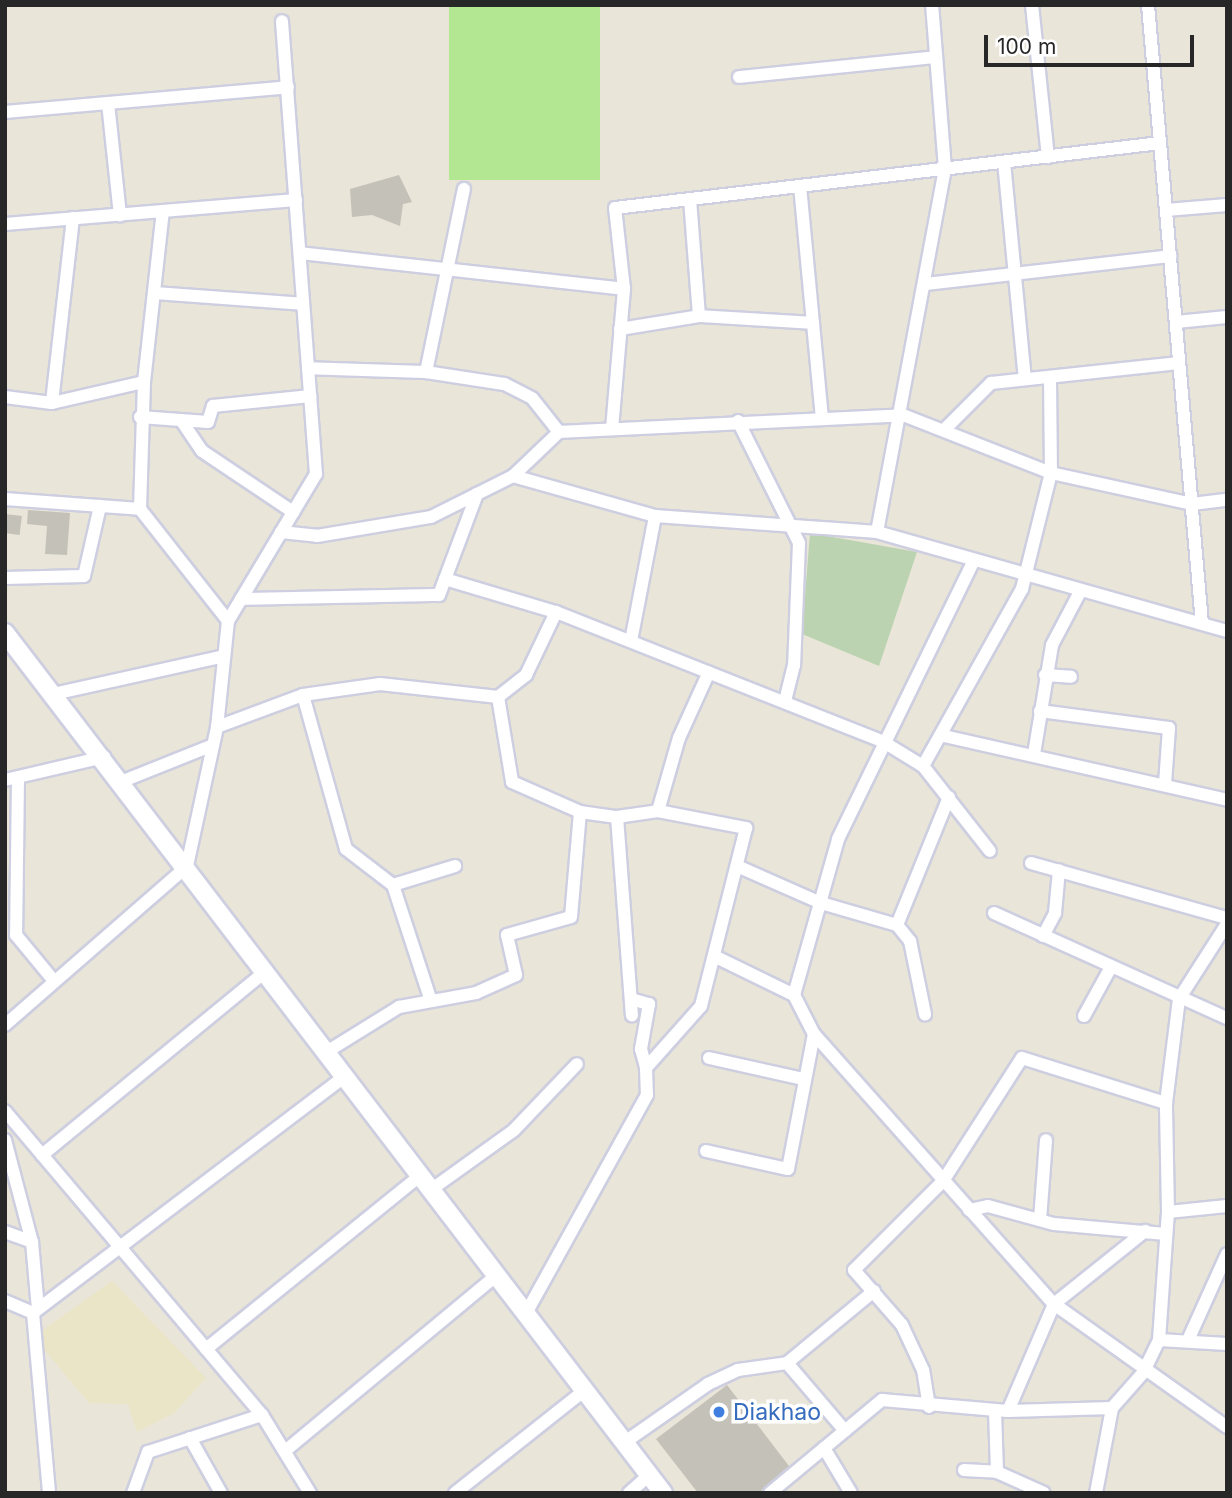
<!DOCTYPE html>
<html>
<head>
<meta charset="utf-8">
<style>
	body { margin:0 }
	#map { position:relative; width:1232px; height:1498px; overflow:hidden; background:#e9e5d8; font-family:Inter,sans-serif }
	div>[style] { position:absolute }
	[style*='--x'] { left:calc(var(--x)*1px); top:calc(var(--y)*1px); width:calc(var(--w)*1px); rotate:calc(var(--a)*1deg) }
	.education>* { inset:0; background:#ebe5c7 }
	.cemetery>* { inset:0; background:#bbd3b0 }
	.pitch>* { inset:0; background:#b4e791; transform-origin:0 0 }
	.building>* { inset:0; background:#c4c1b8; transform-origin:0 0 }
	.roads { filter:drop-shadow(2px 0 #cdcee0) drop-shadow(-2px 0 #cdcee0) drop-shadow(0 2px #cdcee0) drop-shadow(0 -2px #cdcee0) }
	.minor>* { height:12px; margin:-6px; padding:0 6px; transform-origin:6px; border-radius:6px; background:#fff }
	.secondary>* { height:18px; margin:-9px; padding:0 9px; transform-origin:9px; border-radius:9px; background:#fff }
	.dots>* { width:19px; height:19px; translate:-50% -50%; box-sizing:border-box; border:4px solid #fff; border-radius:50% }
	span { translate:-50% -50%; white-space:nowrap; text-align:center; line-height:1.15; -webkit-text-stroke:7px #fff; paint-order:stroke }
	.shop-label { font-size:23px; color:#366cbe }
	.left { translate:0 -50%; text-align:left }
	.frame { position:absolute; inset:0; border:7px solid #272727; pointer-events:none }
	.scale { position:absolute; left:984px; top:35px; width:210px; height:32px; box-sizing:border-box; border:4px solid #272727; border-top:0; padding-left:9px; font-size:21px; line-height:24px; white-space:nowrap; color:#272727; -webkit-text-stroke:5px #fff; paint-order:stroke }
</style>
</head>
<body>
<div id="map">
	<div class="education">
		<i style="clip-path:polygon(112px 1281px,206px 1378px,174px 1413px,137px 1432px,128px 1404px,89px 1403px,42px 1347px,40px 1332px)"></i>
	</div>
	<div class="cemetery">
		<i style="clip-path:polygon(810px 533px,917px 552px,879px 666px,802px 634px)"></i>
	</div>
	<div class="pitch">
		<i style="left:449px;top:5px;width:151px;height:175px"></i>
	</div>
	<div class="building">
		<i style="clip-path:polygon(399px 175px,412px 202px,403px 204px,400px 226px,372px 215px,352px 217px,350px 189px)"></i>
		<i style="clip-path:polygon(28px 510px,70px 513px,67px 555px,45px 554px,47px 526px,27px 524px)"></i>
		<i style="left:5px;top:514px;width:17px;height:19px;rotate:7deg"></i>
		<i style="clip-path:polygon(727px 1385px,789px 1466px,759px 1493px,698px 1493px,656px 1439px)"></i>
	</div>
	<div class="roads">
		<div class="minor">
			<i style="--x:1032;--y:5;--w:153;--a:84"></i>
			<i style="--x:1148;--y:5;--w:621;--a:85.01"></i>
			<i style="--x:739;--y:77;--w:198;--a:-5.8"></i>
			<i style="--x:108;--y:103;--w:113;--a:83.9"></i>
			<i style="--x:5;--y:112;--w:284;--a:-5"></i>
			<i style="--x:1004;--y:162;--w:218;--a:84.5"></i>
			<i style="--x:800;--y:186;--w:233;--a:84.6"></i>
			<i style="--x:690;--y:199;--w:117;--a:85.6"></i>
			<i style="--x:1166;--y:210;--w:61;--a:-4.7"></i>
			<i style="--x:73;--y:218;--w:186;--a:96.5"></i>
			<i style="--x:52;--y:403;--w:94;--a:-12.9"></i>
			<i style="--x:144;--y:382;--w:127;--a:91.8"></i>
			<i style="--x:140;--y:509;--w:142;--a:51.8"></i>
			<i style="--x:5;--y:224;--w:292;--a:-4.7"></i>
			<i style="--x:300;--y:253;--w:326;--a:6.3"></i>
			<i style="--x:925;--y:284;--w:247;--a:-6.5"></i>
			<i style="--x:154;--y:293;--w:149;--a:4.2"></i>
			<i style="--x:1176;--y:322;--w:51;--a:-5.6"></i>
			<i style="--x:620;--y:329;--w:80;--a:-9.3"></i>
			<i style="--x:699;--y:316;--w:114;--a:3.5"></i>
			<i style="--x:426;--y:372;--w:187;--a:-78.3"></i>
			<i style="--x:144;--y:382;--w:172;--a:-83.7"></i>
			<i style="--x:5;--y:397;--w:47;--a:7.3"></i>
			<i style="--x:140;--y:417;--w:68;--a:4.2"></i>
			<i style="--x:208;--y:422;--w:17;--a:-73"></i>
			<i style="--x:213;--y:406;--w:98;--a:-5.9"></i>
			<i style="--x:181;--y:420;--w:37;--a:56"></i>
			<i style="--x:202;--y:451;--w:110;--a:33.8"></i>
			<i style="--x:738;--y:421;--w:136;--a:63.4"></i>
			<i style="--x:799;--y:543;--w:122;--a:92.3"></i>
			<i style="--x:794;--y:665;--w:38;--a:104"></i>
			<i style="--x:946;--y:428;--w:64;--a:-45"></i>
			<i style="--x:991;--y:383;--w:189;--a:-6.1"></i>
			<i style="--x:612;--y:429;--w:141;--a:-85.1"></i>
			<i style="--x:624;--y:289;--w:81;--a:-96.3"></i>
			<i style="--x:615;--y:208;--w:549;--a:-6.8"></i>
			<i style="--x:559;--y:432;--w:344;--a:-2.8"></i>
			<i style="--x:903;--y:415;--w:159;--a:21.4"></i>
			<i style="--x:1051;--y:473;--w:96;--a:-90.6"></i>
			<i style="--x:513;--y:476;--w:148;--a:15.7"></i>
			<i style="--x:655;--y:516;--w:223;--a:4.1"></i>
			<i style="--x:877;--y:532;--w:364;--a:15.8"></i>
			<i style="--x:5;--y:499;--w:135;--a:4.2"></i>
			<i style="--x:281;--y:532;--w:36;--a:6"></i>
			<i style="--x:317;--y:536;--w:116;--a:-9.5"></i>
			<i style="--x:431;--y:517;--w:92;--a:-26.6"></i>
			<i style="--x:513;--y:476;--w:64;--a:-43.7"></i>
			<i style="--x:559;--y:432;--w:43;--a:-128.5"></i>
			<i style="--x:532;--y:398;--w:31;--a:-153"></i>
			<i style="--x:504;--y:384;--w:79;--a:-171.3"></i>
			<i style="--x:426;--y:372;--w:118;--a:-178.1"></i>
			<i style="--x:877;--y:532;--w:369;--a:-79.4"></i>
			<i style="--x:945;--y:169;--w:165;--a:-94.5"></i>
			<i style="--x:5;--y:578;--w:79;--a:-1.5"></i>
			<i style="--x:84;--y:576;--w:72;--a:-77.1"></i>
			<i style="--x:445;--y:579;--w:116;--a:16.6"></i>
			<i style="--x:241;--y:599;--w:198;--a:-1.2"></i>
			<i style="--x:439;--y:595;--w:108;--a:-69.4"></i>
			<i style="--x:631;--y:641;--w:127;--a:-79.1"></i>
			<i style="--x:1045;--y:675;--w:26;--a:4"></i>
			<i style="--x:53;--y:694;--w:175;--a:-12.5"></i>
			<i style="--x:303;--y:695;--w:160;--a:74.4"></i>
			<i style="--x:346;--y:849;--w:59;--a:37.5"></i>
			<i style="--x:393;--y:885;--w:122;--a:71.9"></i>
			<i style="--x:498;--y:697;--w:86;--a:80.6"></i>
			<i style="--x:512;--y:782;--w:74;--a:23.8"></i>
			<i style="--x:580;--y:812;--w:37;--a:8"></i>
			<i style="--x:617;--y:817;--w:41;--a:-8.3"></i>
			<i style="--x:658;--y:811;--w:90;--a:10.9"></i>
			<i style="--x:746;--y:828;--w:184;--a:104.2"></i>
			<i style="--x:701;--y:1006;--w:83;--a:131.6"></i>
			<i style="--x:646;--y:1068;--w:27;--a:88"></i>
			<i style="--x:647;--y:1095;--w:249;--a:119"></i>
			<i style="--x:1040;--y:711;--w:130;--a:7.5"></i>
			<i style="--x:1169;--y:728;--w:56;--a:94.1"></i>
			<i style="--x:217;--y:727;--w:92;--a:-20.4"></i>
			<i style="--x:303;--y:695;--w:78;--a:-8.1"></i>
			<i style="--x:380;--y:684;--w:119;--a:6.3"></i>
			<i style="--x:498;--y:697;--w:36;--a:-38"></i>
			<i style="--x:526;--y:675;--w:70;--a:-64.5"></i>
			<i style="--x:556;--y:612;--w:351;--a:21.6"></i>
			<i style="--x:882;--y:741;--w:48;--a:31.4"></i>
			<i style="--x:923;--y:766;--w:108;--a:51.8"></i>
			<i style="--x:944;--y:736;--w:290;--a:12.7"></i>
			<i style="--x:1034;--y:754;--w:110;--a:-80.6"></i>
			<i style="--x:1052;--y:645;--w:62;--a:-62.2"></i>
			<i style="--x:923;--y:766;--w:203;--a:-60.8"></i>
			<i style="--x:1022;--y:589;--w:120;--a:-76"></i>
			<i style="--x:1051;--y:473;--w:144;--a:12.4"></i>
			<i style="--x:1192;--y:504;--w:35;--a:-7"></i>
			<i style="--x:18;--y:778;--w:157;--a:90.7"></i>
			<i style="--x:16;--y:935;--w:60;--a:50.4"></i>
			<i style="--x:5;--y:780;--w:102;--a:-13.1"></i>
			<i style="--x:123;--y:781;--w:97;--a:-21.8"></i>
			<i style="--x:658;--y:811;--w:76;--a:-74"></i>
			<i style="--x:679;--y:738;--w:72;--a:-65.6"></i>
			<i style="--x:617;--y:817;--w:199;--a:85.7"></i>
			<i style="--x:1031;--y:863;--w:204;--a:15.7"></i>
			<i style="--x:737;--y:866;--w:92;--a:23.8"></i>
			<i style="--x:821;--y:903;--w:79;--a:16.1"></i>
			<i style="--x:897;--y:925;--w:21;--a:51"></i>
			<i style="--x:910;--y:941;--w:75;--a:78.4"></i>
			<i style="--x:393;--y:885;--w:65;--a:-17"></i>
			<i style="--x:994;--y:913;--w:256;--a:24.3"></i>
			<i style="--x:897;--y:925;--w:138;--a:-67.9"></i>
			<i style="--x:1043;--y:936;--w:26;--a:-62"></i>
			<i style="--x:1055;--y:913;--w:43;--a:-84.7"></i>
			<i style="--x:714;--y:956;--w:89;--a:26"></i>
			<i style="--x:794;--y:995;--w:44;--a:62.9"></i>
			<i style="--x:814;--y:1034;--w:361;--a:48.4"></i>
			<i style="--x:1054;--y:1304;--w:212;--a:35.4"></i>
			<i style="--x:794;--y:995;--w:162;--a:-74.2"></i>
			<i style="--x:838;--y:839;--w:310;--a:-64"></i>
			<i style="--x:631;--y:999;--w:19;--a:16"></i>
			<i style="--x:649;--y:1004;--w:46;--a:100.1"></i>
			<i style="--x:641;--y:1049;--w:20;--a:75"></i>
			<i style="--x:1084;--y:1016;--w:56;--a:-61.1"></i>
			<i style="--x:5;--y:1025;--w:242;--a:-41.1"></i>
			<i style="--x:187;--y:866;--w:142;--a:-77.8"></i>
			<i style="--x:217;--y:727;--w:107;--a:-84.1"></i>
			<i style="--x:228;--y:621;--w:171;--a:-59.1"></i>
			<i style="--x:316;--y:474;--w:454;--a:-94.3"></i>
			<i style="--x:328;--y:1051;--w:84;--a:-31.8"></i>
			<i style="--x:399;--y:1007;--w:78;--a:-10.3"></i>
			<i style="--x:476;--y:993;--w:44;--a:-24.2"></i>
			<i style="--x:516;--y:975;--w:41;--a:-102.7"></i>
			<i style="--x:507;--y:935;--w:66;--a:-15.7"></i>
			<i style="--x:571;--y:917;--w:105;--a:-85.1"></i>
			<i style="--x:709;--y:1058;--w:96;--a:12.6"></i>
			<i style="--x:5;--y:1111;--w:398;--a:49.8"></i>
			<i style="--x:262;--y:1415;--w:92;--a:58.4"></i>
			<i style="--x:5;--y:1140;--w:106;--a:75.2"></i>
			<i style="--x:32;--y:1242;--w:67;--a:84.9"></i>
			<i style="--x:706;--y:1151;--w:84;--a:12.4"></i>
			<i style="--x:788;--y:1169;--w:137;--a:-79.1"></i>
			<i style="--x:42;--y:1155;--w:290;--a:-39.4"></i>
			<i style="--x:432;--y:1189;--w:101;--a:-35.7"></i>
			<i style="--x:514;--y:1130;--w:91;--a:-46.3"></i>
			<i style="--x:969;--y:1210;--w:19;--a:-12"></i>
			<i style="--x:988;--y:1206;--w:68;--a:15.3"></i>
			<i style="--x:1054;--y:1224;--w:112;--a:5.1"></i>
			<i style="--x:1168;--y:1212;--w:59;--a:-5.8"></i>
			<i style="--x:1040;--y:1220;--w:80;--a:-85.7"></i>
			<i style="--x:5;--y:1232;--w:29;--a:20"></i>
			<i style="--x:5;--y:1301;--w:30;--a:23"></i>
			<i style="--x:33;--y:1313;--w:393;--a:-37.2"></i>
			<i style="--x:33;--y:1313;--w:181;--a:84.9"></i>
			<i style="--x:1189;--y:1338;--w:92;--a:-65.7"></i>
			<i style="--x:1159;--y:1340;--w:68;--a:3.4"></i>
			<i style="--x:206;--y:1349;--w:277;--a:-39"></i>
			<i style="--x:787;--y:1363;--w:89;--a:49.5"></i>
			<i style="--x:929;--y:1407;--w:37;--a:-99"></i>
			<i style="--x:923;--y:1370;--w:50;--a:-115"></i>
			<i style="--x:902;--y:1325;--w:73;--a:-131.1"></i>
			<i style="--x:854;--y:1270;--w:126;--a:-45"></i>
			<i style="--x:943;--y:1181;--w:146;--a:-57.3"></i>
			<i style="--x:1022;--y:1058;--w:151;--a:17.4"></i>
			<i style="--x:995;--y:1411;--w:61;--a:88.1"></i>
			<i style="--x:1008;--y:1411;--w:116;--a:-66.7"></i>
			<i style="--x:1054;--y:1304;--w:117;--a:-38.7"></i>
			<i style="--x:190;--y:1438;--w:63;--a:60.6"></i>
			<i style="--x:625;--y:1442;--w:101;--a:-34.9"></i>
			<i style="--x:708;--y:1384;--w:33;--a:-25"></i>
			<i style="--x:738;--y:1370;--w:49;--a:-8.1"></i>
			<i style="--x:787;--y:1363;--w:113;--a:-39.6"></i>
			<i style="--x:824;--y:1448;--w:52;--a:59"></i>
			<i style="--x:285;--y:1451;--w:276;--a:-39.7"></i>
			<i style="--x:964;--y:1470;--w:33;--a:3"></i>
			<i style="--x:997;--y:1472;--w:51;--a:24.1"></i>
			<i style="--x:133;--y:1493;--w:44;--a:-69.9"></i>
			<i style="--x:148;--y:1452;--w:120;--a:-18"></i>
			<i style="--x:455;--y:1493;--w:166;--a:-38.4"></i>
			<i style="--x:629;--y:1493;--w:27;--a:-42"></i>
			<i style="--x:770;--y:1493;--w:146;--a:-39.7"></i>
			<i style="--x:882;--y:1400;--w:126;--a:5"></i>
			<i style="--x:1008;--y:1411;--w:104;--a:-1.7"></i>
			<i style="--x:1096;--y:1493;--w:86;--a:-79.3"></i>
			<i style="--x:1112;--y:1408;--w:47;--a:-48.5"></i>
			<i style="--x:1143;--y:1373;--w:37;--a:-64"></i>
			<i style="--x:1159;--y:1340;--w:128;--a:-86"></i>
			<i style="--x:1168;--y:1212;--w:109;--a:-91.1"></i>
			<i style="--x:1166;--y:1103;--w:105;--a:-82.9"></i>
			<i style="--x:1179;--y:999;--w:89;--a:-57.4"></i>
		</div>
		<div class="secondary">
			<i style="--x:5;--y:633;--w:1083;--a:52.58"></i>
		</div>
	</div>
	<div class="dots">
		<i style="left:719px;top:1412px;background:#3f7fe0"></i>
	</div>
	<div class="shop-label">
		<span class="left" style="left:733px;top:1412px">Diakhao</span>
	</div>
	<div class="frame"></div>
	<div class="scale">100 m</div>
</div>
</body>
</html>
